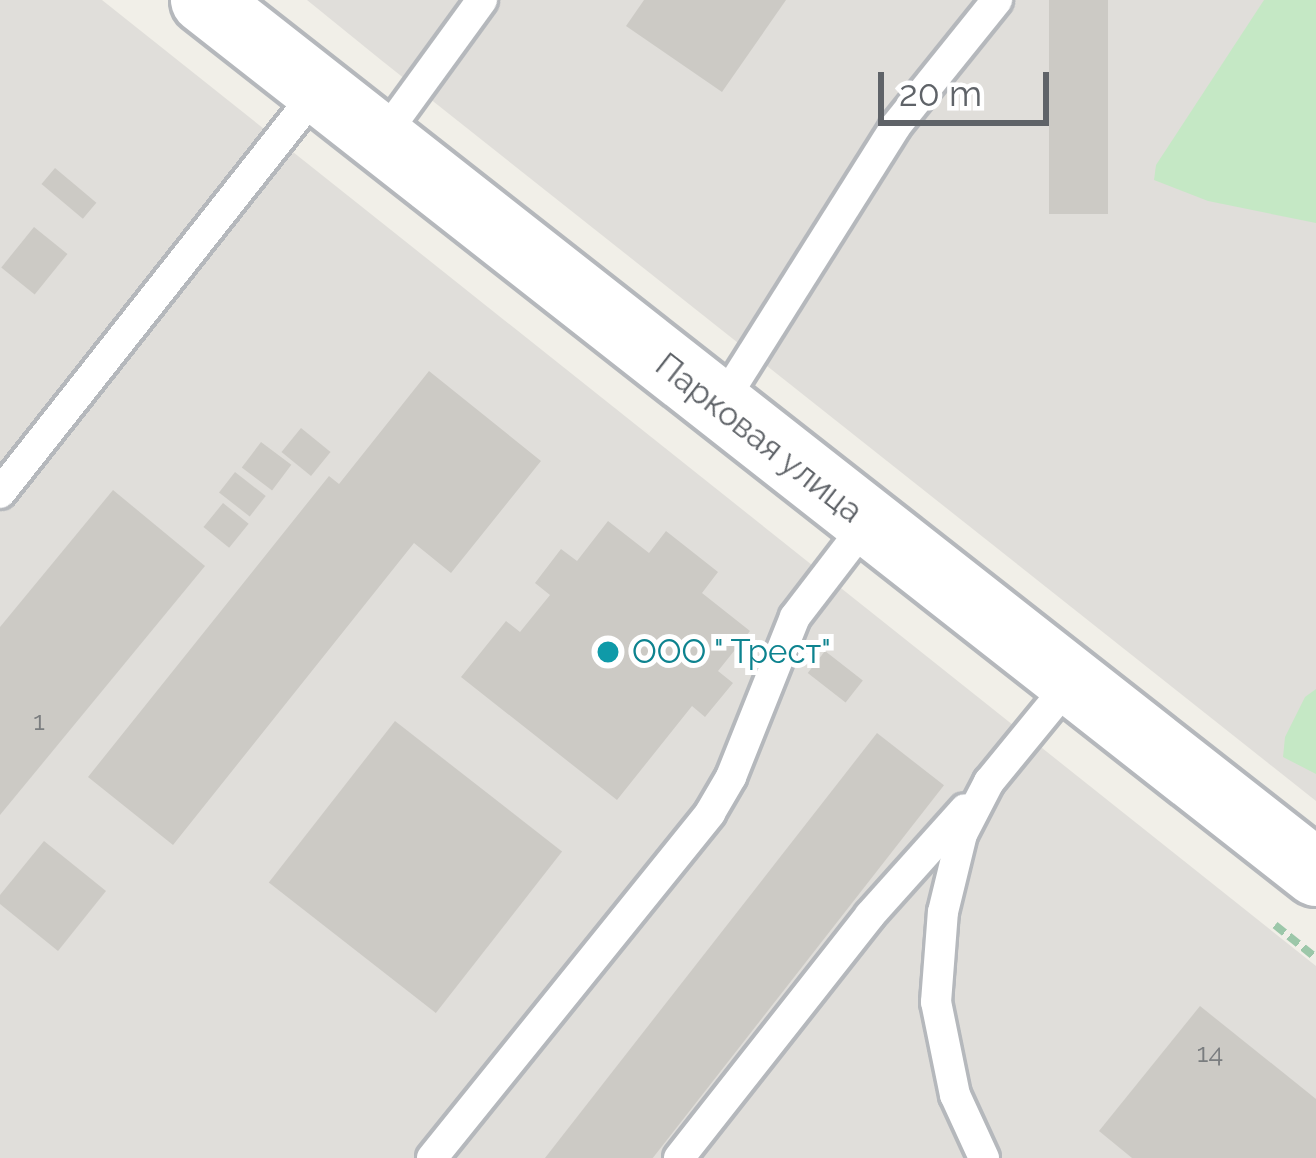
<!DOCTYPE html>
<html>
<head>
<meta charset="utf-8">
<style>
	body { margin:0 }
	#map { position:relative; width:1316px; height:1158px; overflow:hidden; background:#f1efe8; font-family:Raleway,sans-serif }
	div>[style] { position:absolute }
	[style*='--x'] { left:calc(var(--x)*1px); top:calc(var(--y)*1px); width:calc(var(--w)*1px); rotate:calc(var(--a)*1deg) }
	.industrial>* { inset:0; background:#e0deda }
	.green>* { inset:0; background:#c5e8c5 }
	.building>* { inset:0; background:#cccac5; transform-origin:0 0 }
	.path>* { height:8px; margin-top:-4px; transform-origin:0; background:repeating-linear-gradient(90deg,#9cc7a9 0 12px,transparent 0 18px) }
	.roads { filter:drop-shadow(3px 0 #b5b8bc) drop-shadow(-3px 0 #b5b8bc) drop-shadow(0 3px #b5b8bc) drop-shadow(0 -3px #b5b8bc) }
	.service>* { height:30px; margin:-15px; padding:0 15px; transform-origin:15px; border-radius:15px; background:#fff }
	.secondary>* { height:66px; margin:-33px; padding:0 33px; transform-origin:33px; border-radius:33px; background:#fff }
	.dots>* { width:33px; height:33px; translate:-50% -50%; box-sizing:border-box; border:6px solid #fff; border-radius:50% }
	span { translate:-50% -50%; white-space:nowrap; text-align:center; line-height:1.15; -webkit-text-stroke:10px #fff; paint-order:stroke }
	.number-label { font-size:27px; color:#7a7d7f }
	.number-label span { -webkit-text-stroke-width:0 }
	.street-label { font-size:33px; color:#5f6368 }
	.culture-label { font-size:33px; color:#0d838f }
	.left { translate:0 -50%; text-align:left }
	.scale { position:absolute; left:878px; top:72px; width:171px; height:54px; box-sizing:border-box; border:6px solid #5f6368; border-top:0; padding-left:15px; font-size:36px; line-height:42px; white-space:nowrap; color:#5f6368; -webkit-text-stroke:9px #fff; paint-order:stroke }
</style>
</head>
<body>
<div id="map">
	<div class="industrial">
		<i style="clip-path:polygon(0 0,102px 0,1316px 966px,1316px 1158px,0 1158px)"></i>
		<i style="clip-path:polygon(307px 0,1316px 0,1316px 801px,381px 60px)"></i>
	</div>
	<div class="green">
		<i style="clip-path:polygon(1264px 0,1316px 0,1316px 223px,1208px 201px,1154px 180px,1156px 165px)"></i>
		<i style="clip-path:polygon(1316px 689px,1316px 774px,1283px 757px,1285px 737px,1305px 697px)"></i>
	</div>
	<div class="building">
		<i style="clip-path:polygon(644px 0,786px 0,722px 92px,626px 26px)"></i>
		<i style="left:1049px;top:0;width:59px;height:214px"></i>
		<i style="left:55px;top:168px;width:54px;height:21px;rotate:40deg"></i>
		<i style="left:34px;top:227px;width:43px;height:52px;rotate:39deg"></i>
		<i style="clip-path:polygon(429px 371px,541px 461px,451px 573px,414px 543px,173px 845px,88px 777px,329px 476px,339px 484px)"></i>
		<i style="left:301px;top:428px;width:38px;height:31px;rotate:39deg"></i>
		<i style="left:261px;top:442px;width:38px;height:32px;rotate:37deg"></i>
		<i style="left:235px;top:472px;width:39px;height:26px;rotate:38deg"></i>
		<i style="clip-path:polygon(113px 490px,205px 566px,0 815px,0 627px)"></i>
		<i style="left:223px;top:503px;width:33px;height:31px;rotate:39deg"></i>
		<i style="clip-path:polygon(608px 521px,649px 553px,666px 531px,718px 572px,702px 593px,750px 631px,718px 671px,733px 683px,705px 717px,692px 706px,617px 800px,461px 677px,506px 621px,520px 632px,550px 595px,535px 583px,561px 549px,577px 561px)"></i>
		<i style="left:825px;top:651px;width:48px;height:28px;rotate:38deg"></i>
		<i style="left:395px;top:721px;width:212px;height:205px;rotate:38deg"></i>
		<i style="left:877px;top:733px;width:85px;height:541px;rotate:38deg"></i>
		<i style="clip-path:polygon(44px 841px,106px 891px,58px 951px,0 904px,0 895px)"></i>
		<i style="clip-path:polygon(1200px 1006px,1316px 1099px,1316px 1158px,1132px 1158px,1099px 1131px)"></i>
	</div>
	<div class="path">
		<i style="--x:1275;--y:925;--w:53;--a:38.8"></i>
	</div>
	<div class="roads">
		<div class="service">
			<i style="--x:381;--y:139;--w:172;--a:-54"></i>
			<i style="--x:719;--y:407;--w:331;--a:-57.8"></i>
			<i style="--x:895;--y:127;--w:163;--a:-51.2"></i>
			<i style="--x:0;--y:493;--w:513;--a:-51.72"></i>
			<i style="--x:432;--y:1158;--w:443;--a:-51.1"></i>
			<i style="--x:710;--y:813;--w:42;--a:-59.7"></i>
			<i style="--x:731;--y:777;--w:172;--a:-68.2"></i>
			<i style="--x:795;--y:617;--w:118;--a:-52.5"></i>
			<i style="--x:679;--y:1158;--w:309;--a:-51.8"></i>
			<i style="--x:870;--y:915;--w:142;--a:-48.1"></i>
			<i style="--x:984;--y:1158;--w:69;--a:-114.7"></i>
			<i style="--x:955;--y:1095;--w:95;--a:-101.5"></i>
			<i style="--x:936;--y:1002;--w:90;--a:-85.6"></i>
			<i style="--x:943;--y:912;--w:80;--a:-76.3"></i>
			<i style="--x:962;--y:834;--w:59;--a:-62.6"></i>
			<i style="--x:989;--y:782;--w:128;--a:-50.7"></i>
		</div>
		<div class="secondary">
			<i style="--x:204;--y:0;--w:1414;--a:38.13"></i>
		</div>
	</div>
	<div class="dots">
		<i style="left:608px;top:652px;background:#0f9aa8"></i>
	</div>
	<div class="number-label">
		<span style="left:39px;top:721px">1</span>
		<span style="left:1210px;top:1053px">14</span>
	</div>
	<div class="street-label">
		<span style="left:759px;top:438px;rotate:38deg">Парковая улица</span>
	</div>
	<div class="culture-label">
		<span class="left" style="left:632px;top:652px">ООО " Трест"</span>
	</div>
	<div class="scale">20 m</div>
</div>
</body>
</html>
